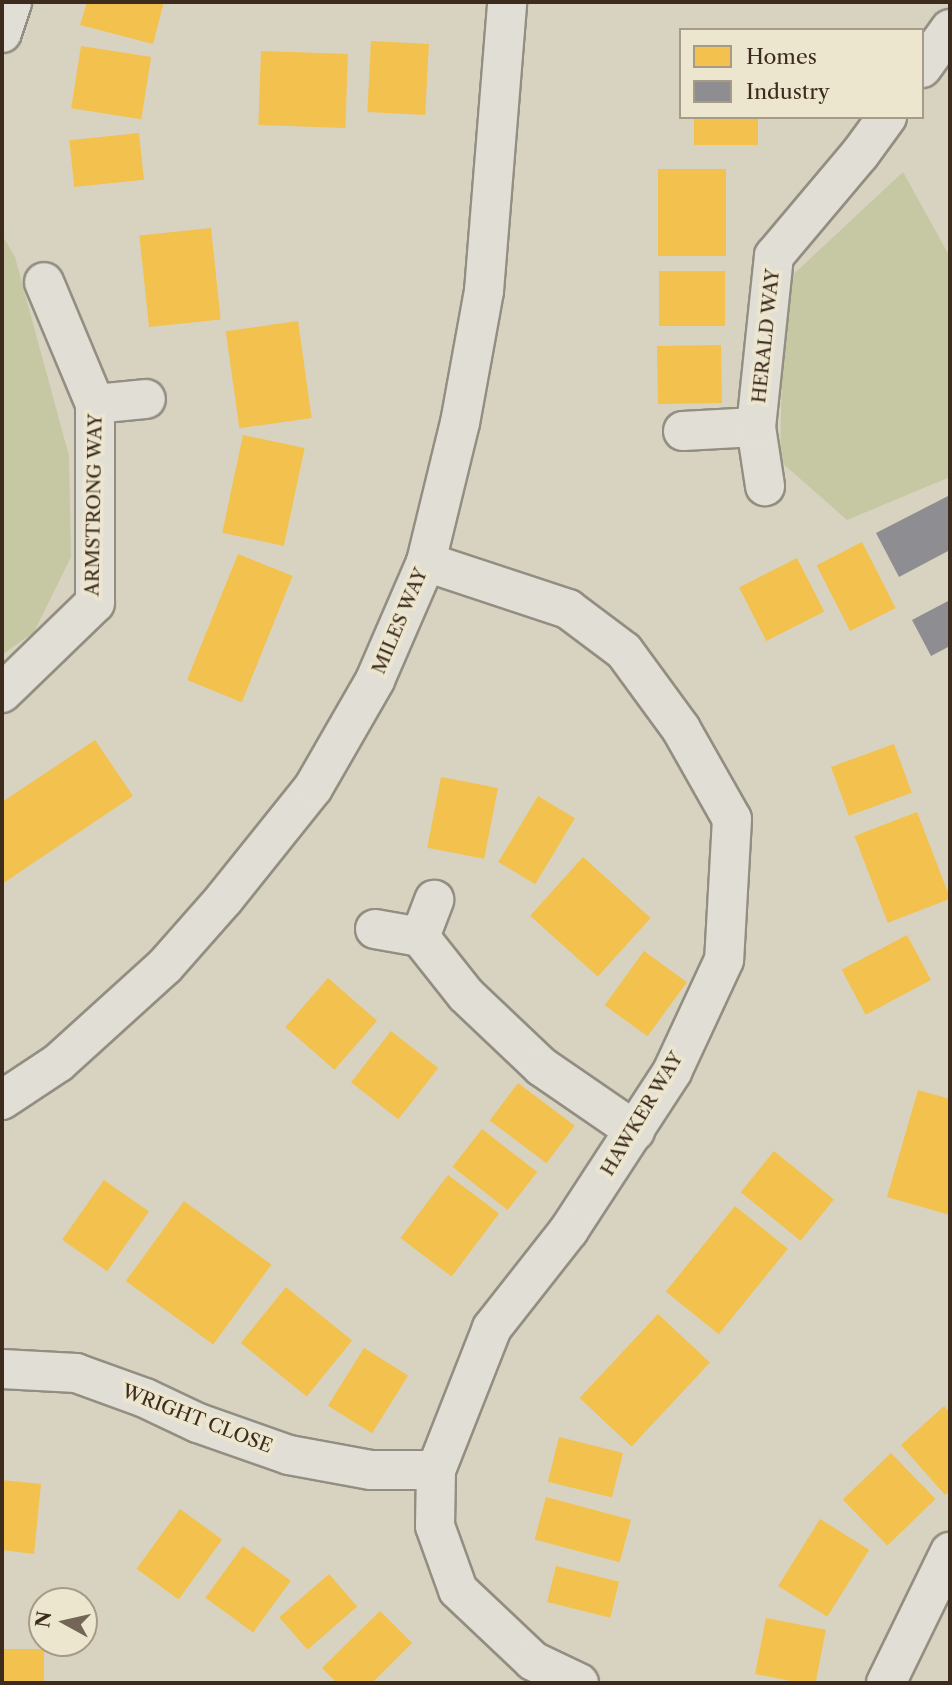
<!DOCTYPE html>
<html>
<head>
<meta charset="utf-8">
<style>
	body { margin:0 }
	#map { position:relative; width:952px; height:1685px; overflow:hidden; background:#d8d3c0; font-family:"Libre Caslon Text",serif }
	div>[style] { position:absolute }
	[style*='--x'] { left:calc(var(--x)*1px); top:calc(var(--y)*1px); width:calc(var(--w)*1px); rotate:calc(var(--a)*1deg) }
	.green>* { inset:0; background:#c5c8a3 }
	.homes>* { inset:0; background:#f2c14e; transform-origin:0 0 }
	.industry>* { inset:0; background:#8d8d92 }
	.roads { filter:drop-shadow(2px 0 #938e82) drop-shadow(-2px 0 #938e82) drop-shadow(0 2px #938e82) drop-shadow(0 -2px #938e82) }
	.street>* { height:38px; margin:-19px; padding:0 19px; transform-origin:19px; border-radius:19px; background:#e1dfd5 }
	.secondary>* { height:38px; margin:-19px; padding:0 19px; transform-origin:19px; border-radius:19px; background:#e1dfd5 }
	span { translate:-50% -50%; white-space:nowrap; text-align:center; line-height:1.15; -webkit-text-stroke:7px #ede6cf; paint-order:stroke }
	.street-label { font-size:19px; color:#3d2b1e }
	.frame { position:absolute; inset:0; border:4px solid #3d2b1e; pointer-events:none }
	.legend { position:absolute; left:679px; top:28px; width:245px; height:91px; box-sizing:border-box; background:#ede6cf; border:2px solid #a79b88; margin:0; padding:9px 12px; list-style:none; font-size:21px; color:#3d2b1e }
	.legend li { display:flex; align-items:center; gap:14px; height:35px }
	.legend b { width:35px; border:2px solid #a79b88 }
	.north { position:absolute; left:28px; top:1587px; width:70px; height:70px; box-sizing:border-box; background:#ede6cf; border:2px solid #a79b88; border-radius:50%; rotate:278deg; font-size:19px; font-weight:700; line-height:28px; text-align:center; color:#3d2b1e }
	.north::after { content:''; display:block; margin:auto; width:24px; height:32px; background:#736657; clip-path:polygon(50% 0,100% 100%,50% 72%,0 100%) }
</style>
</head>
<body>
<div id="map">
	<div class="green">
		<i style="clip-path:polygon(903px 172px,950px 257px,950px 477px,847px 520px,780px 461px,784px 283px)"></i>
		<i style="clip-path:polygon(2px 235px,15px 257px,69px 456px,71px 557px,34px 632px,2px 655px)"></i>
	</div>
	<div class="homes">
		<i style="clip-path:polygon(87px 2px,164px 2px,153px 44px,80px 25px)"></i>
		<i style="left:371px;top:41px;width:58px;height:71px;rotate:3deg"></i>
		<i style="left:81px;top:46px;width:71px;height:63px;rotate:9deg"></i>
		<i style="left:261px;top:51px;width:87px;height:74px;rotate:2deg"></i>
		<i style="left:694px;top:117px;width:64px;height:28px"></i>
		<i style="left:139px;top:133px;width:47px;height:70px;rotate:84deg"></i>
		<i style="left:658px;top:169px;width:68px;height:87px"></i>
		<i style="left:211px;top:228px;width:92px;height:72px;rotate:84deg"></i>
		<i style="left:659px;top:271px;width:66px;height:55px"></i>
		<i style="left:298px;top:321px;width:98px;height:73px;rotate:82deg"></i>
		<i style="left:721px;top:345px;width:58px;height:64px;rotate:89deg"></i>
		<i style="left:243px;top:435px;width:63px;height:100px;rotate:12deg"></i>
		<i style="left:862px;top:542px;width:74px;height:51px;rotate:63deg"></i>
		<i style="left:238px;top:554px;width:59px;height:136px;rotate:22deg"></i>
		<i style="left:797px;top:558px;width:60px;height:65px;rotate:63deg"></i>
		<i style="clip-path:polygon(95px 740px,133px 796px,2px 884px,2px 802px)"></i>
		<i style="left:894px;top:744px;width:52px;height:67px;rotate:70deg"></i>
		<i style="left:441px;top:777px;width:58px;height:72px;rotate:11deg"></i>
		<i style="left:538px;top:796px;width:43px;height:77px;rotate:31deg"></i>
		<i style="left:917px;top:812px;width:93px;height:67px;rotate:69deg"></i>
		<i style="left:583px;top:857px;width:91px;height:79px;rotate:42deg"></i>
		<i style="left:907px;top:935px;width:51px;height:74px;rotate:62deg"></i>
		<i style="left:644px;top:951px;width:53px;height:67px;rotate:36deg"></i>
		<i style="left:328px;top:978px;width:65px;height:65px;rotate:41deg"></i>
		<i style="left:391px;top:1031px;width:60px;height:65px;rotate:38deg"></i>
		<i style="left:518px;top:1083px;width:71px;height:47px;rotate:37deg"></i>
		<i style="clip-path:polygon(918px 1090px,950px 1099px,950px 1215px,887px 1197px)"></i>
		<i style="left:482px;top:1129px;width:70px;height:48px;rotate:38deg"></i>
		<i style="left:774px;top:1151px;width:77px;height:53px;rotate:39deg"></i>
		<i style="left:448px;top:1175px;width:64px;height:79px;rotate:37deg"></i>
		<i style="left:104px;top:1180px;width:55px;height:73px;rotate:35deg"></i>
		<i style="left:184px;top:1201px;width:108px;height:99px;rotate:36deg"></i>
		<i style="left:735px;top:1206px;width:68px;height:110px;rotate:39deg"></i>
		<i style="left:286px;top:1287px;width:85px;height:72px;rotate:39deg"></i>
		<i style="left:658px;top:1314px;width:71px;height:115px;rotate:43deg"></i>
		<i style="left:364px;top:1348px;width:52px;height:68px;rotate:32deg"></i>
		<i style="clip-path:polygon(944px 1406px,950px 1413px,950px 1491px,945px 1495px,901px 1445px)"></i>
		<i style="left:559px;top:1437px;width:66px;height:46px;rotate:14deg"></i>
		<i style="left:891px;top:1453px;width:64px;height:67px;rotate:46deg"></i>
		<i style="clip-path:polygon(2px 1480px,41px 1484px,34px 1554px,2px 1550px)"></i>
		<i style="left:546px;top:1497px;width:88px;height:44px;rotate:15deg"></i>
		<i style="left:180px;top:1509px;width:52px;height:74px;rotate:36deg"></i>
		<i style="left:820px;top:1519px;width:58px;height:79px;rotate:32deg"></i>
		<i style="left:243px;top:1546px;width:59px;height:64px;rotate:36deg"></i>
		<i style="left:556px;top:1566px;width:65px;height:37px;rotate:14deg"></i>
		<i style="left:329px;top:1574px;width:43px;height:66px;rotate:49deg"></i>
		<i style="clip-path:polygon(380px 1611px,412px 1643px,372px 1683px,337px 1683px,322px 1668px)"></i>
		<i style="left:766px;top:1618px;width:61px;height:57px;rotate:11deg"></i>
		<i style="left:2px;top:1649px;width:42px;height:34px"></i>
	</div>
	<div class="industry">
		<i style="clip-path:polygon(950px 495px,950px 550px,899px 577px,876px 533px)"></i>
		<i style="clip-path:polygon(950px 600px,950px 646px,931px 656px,912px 620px)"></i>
	</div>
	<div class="roads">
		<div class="street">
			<i style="--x:2;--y:33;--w:33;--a:-72"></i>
			<i style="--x:922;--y:68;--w:48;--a:-54.3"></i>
			<i style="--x:95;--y:404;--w:51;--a:-5.6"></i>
			<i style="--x:756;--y:427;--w:60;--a:81.3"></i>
			<i style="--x:683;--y:431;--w:73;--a:-3.1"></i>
			<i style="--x:756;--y:427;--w:172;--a:-84"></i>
			<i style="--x:774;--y:256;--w:133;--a:-49.9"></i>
			<i style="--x:860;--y:154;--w:46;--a:-53.9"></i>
			<i style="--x:426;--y:562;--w:150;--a:18.3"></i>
			<i style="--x:568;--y:609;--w:70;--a:36.9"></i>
			<i style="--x:624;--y:651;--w:97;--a:53.8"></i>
			<i style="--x:681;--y:729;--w:103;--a:60.5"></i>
			<i style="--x:732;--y:819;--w:141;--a:93.2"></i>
			<i style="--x:724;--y:960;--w:123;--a:114.9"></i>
			<i style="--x:672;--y:1072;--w:189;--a:123.1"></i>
			<i style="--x:569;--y:1230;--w:125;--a:128.2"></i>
			<i style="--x:492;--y:1328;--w:153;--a:111.5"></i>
			<i style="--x:436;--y:1470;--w:56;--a:91"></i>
			<i style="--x:435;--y:1526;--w:68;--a:70.2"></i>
			<i style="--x:458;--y:1590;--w:103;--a:43.4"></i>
			<i style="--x:533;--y:1661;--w:51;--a:25.6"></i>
			<i style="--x:2;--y:693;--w:129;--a:-44.1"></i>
			<i style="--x:95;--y:603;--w:199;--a:-90"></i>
			<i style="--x:95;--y:404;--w:132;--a:-112.7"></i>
			<i style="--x:375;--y:929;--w:46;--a:10.1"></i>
			<i style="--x:420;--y:937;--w:74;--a:51.6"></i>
			<i style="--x:466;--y:995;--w:105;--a:43.5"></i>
			<i style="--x:542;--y:1067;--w:113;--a:34.5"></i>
			<i style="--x:420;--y:937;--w:40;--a:-69"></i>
			<i style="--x:2;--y:1369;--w:74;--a:3.1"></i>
			<i style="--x:76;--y:1373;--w:73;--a:19.9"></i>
			<i style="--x:145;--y:1398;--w:59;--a:25.3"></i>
			<i style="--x:198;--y:1423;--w:96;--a:19.4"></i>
			<i style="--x:289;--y:1455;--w:83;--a:10.4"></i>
			<i style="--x:371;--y:1470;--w:65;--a:0"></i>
			<i style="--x:886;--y:1683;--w:146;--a:-64"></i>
		</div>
		<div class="secondary">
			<i style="--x:2;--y:1100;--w:67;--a:-33.5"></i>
			<i style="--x:58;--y:1063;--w:144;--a:-42.2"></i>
			<i style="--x:165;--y:966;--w:89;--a:-48.6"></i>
			<i style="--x:224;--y:899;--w:142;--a:-51.3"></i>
			<i style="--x:313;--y:788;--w:125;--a:-60.1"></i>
			<i style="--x:375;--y:680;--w:129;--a:-66.6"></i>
			<i style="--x:426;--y:562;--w:143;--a:-76.3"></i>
			<i style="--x:460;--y:423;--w:134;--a:-79.7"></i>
			<i style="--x:484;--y:291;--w:290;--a:-85.4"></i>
		</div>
	</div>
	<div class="street-label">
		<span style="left:766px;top:336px;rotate:-84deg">HERALD WAY</span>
		<span style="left:94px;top:505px;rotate:-89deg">ARMSTRONG WAY</span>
		<span style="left:400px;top:621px;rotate:-67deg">MILES WAY</span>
		<span style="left:642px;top:1114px;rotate:-59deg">HAWKER WAY</span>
		<span style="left:197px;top:1419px;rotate:21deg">WRIGHT CLOSE</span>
	</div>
	<div class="frame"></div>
	<ul class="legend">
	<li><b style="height:19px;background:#f2c14e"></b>Homes</li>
	<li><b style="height:19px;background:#8d8d92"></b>Industry</li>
	</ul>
	<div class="north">N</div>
</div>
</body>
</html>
